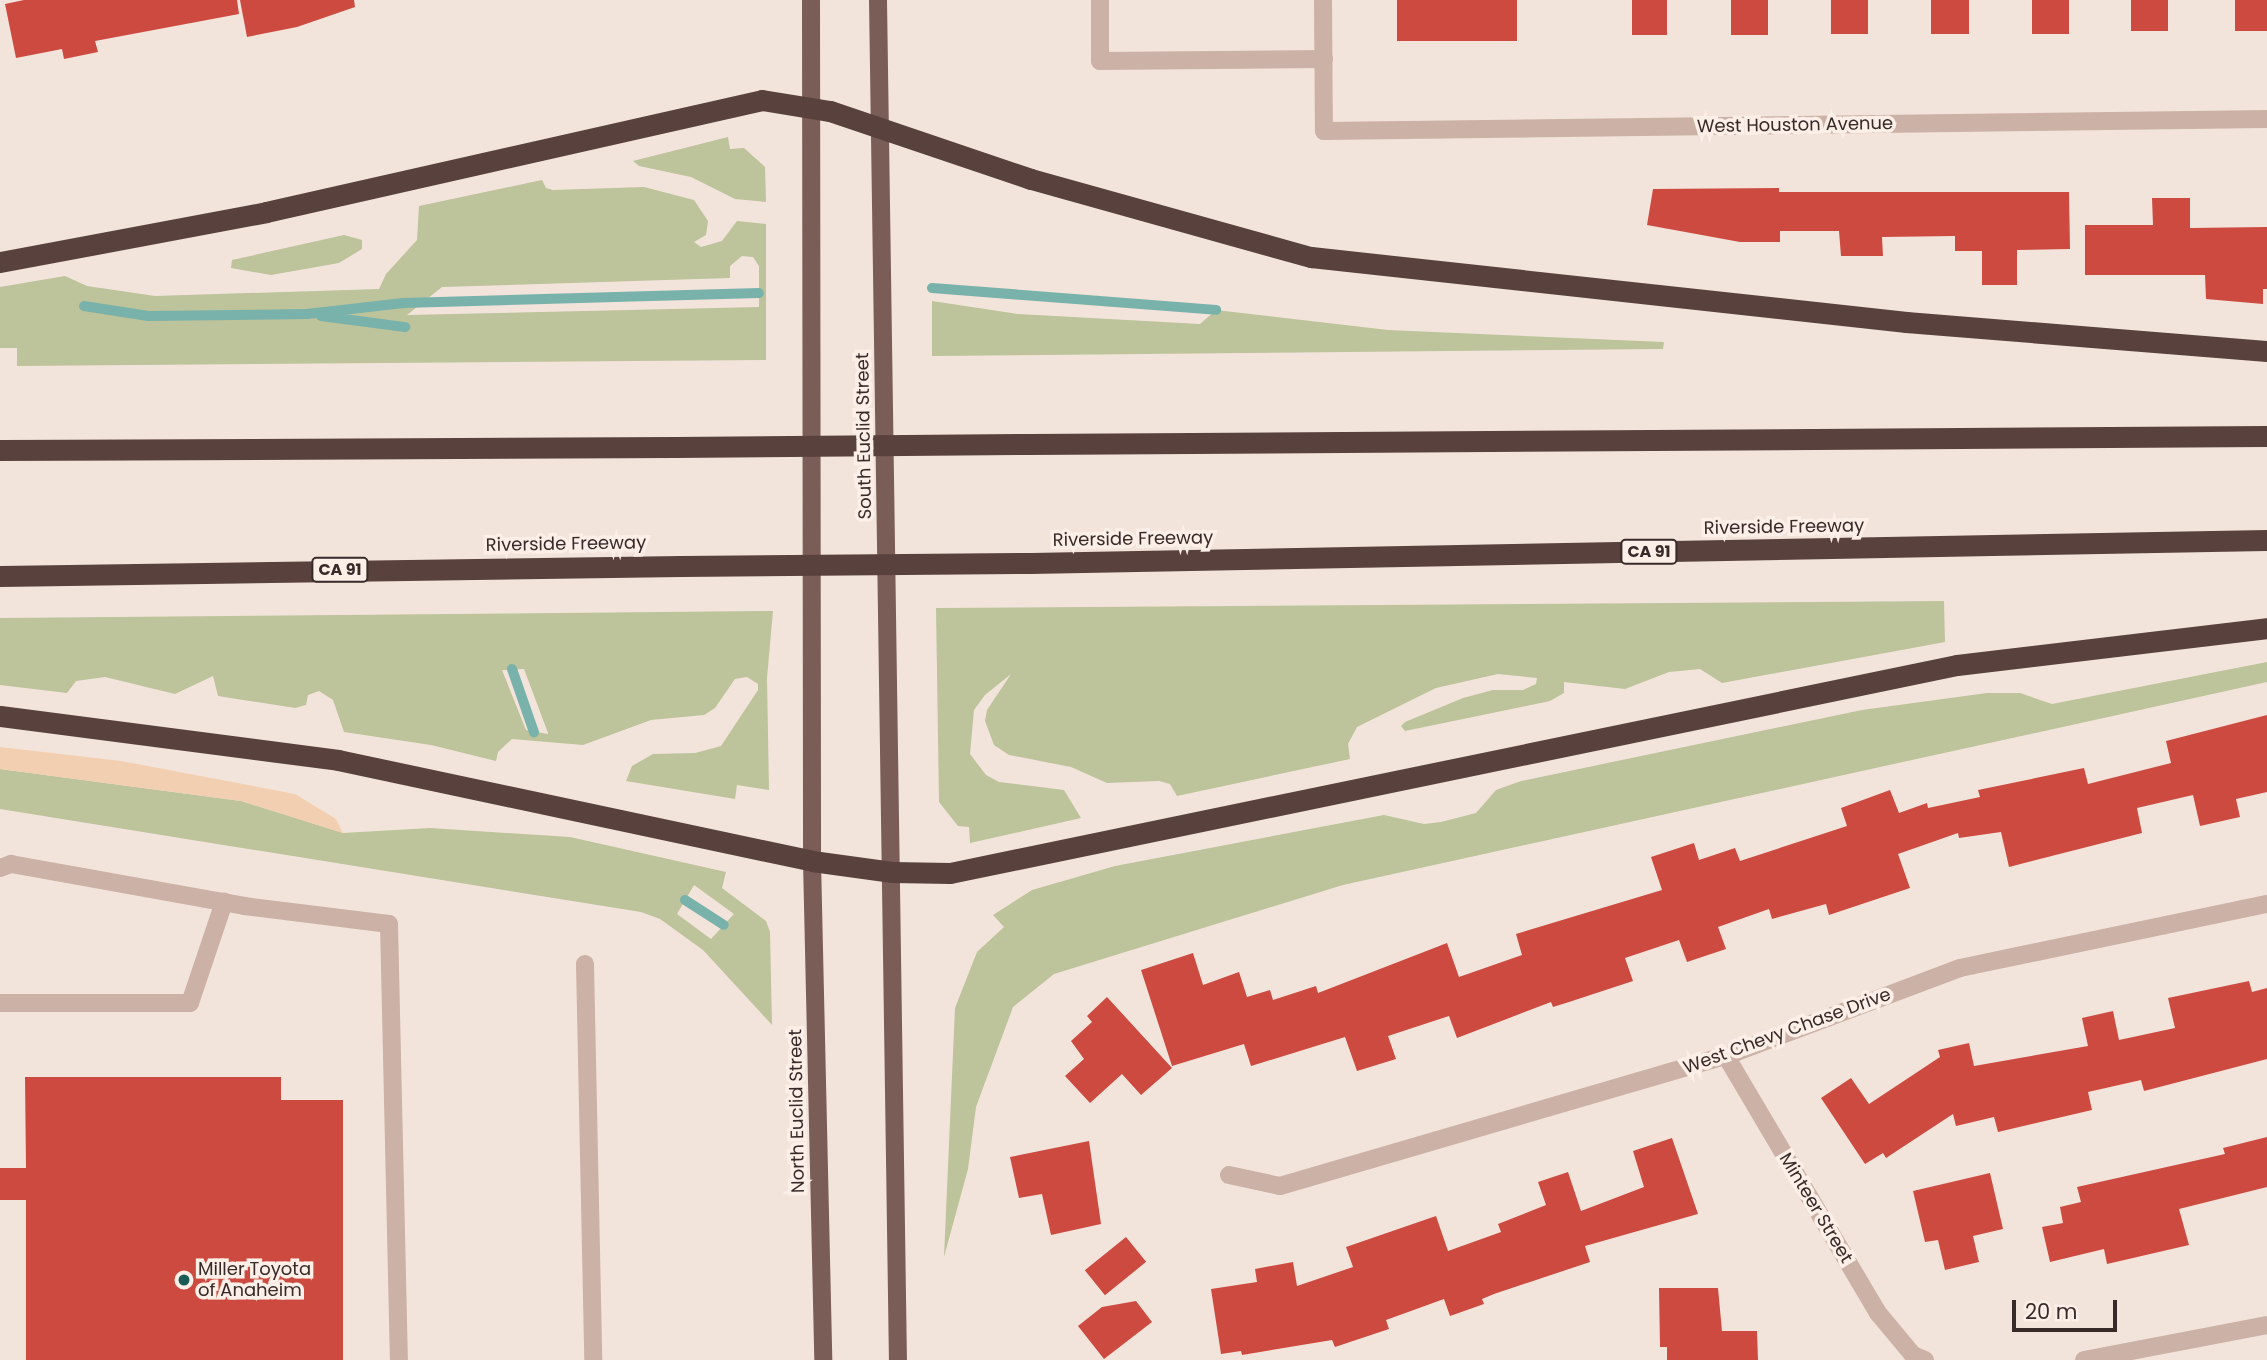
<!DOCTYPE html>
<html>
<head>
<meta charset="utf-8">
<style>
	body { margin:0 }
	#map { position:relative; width:2267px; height:1360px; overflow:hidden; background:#f3e4db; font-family:Poppins,sans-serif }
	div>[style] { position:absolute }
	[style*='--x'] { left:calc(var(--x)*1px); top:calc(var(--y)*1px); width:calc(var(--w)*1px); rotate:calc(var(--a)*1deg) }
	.green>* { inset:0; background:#bdc39a }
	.sand>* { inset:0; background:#f1cfb0 }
	.stream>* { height:10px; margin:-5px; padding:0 5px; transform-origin:5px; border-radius:5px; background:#78b2ab }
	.building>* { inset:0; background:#cd4a40; transform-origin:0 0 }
	.service>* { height:18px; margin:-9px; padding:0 9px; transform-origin:9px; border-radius:9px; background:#ccb1a6 }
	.minor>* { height:18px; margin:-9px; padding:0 9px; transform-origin:9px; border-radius:9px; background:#ccb1a6 }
	.primary>* { height:18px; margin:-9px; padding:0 9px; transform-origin:9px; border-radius:9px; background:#7b5d58 }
	.motorway>* { height:21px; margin:-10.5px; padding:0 10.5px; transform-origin:10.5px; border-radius:10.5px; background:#59423e }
	.motorway-bridge>* { height:21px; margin:-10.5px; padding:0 10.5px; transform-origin:10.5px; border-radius:10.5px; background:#59423e }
	.dots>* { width:19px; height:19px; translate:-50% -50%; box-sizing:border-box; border:4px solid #fbefe8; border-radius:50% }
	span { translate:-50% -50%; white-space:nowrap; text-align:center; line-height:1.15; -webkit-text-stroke:7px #fbefe8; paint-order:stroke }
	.shield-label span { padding:2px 5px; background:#fbefe8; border:2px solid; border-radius:5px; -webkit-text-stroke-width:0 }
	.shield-label { font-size:16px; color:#382a28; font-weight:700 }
	.street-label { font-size:18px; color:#382a28 }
	.poi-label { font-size:18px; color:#382a28 }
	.left { translate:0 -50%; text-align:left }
	.scale { position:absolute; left:2012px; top:1300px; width:105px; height:32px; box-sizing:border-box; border:4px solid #382a28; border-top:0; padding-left:9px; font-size:21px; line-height:24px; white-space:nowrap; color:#382a28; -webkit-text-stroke:5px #fbefe8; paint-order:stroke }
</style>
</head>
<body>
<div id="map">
	<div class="green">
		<i style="clip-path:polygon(728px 137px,730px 149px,744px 148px,765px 167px,766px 202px,735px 199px,691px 177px,639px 166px,633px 161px)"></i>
		<i style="clip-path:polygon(evenodd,542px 180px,546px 188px,553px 190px,644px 187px,694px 200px,708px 221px,706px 235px,694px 242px,701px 247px,722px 241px,737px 221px,766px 224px,766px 360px,17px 366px,17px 348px,0 348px,0 287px,65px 276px,87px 286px,155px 296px,379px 289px,386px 274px,417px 240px,419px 206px,542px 180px,742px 256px,753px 257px,759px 266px,759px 307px,407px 315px,442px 287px,730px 278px,730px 266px,742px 256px)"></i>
		<i style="clip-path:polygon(344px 235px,362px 240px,362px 249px,339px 263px,271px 275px,231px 268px,232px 260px)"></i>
		<i style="clip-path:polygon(932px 301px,1018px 314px,1200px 324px,1216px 310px,1388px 330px,1664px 342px,1663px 349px,932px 356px)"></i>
		<i style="clip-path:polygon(1944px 601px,1945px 642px,1722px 683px,1700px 669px,1669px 672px,1625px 689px,1564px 682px,1564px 693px,1550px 701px,1405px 731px,1401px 726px,1405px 722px,1463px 698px,1493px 690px,1523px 690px,1536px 684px,1537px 678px,1498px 674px,1436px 688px,1357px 727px,1348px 744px,1350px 759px,1177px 796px,1170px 784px,1159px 781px,1107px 783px,1071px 767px,1009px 755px,994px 745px,985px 721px,987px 710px,1011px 674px,985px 695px,974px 710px,970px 754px,986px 775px,999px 782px,1064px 790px,1081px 818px,970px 843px,969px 827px,958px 826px,939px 802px,936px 608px)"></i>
		<i style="clip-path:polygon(evenodd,773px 611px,767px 678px,769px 790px,737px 785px,735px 799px,626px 781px,632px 766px,653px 754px,695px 753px,721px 746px,758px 690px,758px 684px,747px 677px,735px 679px,715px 708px,704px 715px,651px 720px,583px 745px,512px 739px,498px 752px,496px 761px,431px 745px,344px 732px,333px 700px,319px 691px,308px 695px,306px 705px,295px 708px,218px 696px,213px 676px,175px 694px,105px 677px,76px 681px,67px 693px,0 685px,0 618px,773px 611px,524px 669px,548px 733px,548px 734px,526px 730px,502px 670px,524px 669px)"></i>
		<i style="clip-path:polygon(2267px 662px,2267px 682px,1343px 885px,1054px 974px,1013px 1007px,976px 1107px,968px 1169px,944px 1257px,955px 1008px,977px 952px,1004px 927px,993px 915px,1032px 890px,1115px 866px,1384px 815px,1424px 824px,1441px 822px,1476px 813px,1496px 790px,1521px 781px,1862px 710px,1987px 693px,2020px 693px,2052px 704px)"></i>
		<i style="clip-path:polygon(evenodd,0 769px,241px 801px,343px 833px,430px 828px,570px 837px,726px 872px,722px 888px,766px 921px,770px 932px,772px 1025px,703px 950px,660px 919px,641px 912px,0 809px,0 769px,694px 885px,734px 914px,711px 939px,677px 914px,694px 885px)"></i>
	</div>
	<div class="sand">
		<i style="clip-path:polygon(0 747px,121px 761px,295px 794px,336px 819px,343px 833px,241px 801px,0 769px)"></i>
	</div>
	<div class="stream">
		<i style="--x:932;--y:288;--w:285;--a:4.4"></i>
		<i style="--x:84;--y:306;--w:65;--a:8.9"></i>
		<i style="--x:148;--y:316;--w:159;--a:-0.7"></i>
		<i style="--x:307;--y:314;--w:97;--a:-6.5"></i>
		<i style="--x:403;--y:303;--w:356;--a:-1.6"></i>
		<i style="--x:321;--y:316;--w:85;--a:7.5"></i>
		<i style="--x:512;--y:669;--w:67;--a:70.8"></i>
		<i style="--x:685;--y:900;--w:46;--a:32.7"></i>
	</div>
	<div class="building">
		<i style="clip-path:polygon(24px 0,237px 0,239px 14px,95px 41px,98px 52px,64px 59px,62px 49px,16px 58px,5px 4px)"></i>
		<i style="clip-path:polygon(240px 0,354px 0,355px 7px,297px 27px,247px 37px)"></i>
		<i style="left:1397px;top:0;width:120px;height:41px"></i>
		<i style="left:1632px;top:0;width:35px;height:35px"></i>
		<i style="left:1731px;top:0;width:37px;height:35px"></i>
		<i style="left:1831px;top:0;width:37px;height:34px"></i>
		<i style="left:1931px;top:0;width:38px;height:34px"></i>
		<i style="left:2032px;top:0;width:37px;height:34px"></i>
		<i style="left:2131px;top:0;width:37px;height:31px"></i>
		<i style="left:2235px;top:0;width:32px;height:31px"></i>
		<i style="clip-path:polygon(1779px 188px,1779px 192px,2069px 192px,2070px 249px,2017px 250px,2017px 285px,1982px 285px,1982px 251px,1955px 251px,1955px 236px,1882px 237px,1883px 256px,1841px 256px,1839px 231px,1780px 231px,1780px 242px,1740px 242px,1647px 225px,1653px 189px)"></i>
		<i style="clip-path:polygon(2152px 198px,2190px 198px,2190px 228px,2267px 227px,2267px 289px,2263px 289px,2263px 304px,2206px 299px,2205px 275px,2085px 275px,2085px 225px,2153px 225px)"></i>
		<i style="clip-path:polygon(2267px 715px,2267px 792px,2236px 799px,2240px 817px,2200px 826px,2193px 795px,2137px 808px,2142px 833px,2009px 867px,2001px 832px,1959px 838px,1958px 833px,1898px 854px,1910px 888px,1829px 915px,1826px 904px,1772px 919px,1769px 909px,1718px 927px,1726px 949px,1687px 962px,1679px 940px,1625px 958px,1633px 981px,1569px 1002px,1553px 1007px,1551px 1002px,1457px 1038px,1449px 1016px,1388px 1036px,1396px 1059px,1357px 1071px,1345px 1037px,1251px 1066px,1244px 1044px,1172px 1066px,1141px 970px,1193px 953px,1203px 985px,1239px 972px,1247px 997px,1270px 990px,1273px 1000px,1316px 986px,1318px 993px,1447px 943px,1459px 977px,1522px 955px,1516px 934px,1662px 890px,1651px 857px,1694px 843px,1699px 860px,1735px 848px,1740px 861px,1847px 826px,1841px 808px,1890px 790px,1899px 813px,1927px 803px,1928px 808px,1980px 797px,1978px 790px,2084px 768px,2088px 784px,2171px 763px,2166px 741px)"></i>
		<i style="clip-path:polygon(2249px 981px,2252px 992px,2267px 988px,2267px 1059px,2144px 1091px,2141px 1080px,2088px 1092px,2092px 1110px,1998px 1132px,1994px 1117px,1956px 1126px,1953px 1114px,1886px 1158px,1883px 1153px,1865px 1164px,1821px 1098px,1851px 1078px,1869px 1104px,1940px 1057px,1938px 1050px,1969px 1043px,1974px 1066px,2088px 1046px,2082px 1018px,2113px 1011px,2119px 1040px,2175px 1028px,2168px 998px)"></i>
		<i style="clip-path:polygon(1107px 997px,1172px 1068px,1141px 1095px,1122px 1074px,1090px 1103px,1065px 1076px,1084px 1059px,1071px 1041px,1092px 1022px,1087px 1016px)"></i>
		<i style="clip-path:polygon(25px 1077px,281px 1077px,281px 1100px,343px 1100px,343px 1360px,26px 1360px,26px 1200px,0 1200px,0 1168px,26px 1168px)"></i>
		<i style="clip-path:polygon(2267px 1137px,2267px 1187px,2179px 1209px,2189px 1245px,2107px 1264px,2104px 1249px,2050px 1262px,2042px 1227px,2063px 1223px,2060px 1207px,2081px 1202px,2077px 1187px,2225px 1154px,2223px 1148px)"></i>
		<i style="clip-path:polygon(1672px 1138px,1698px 1214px,1585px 1246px,1590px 1262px,1494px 1294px,1482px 1299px,1484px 1304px,1450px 1316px,1444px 1299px,1386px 1320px,1389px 1329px,1335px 1347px,1332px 1340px,1242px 1355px,1241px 1351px,1221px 1354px,1211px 1289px,1257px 1282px,1255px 1269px,1293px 1262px,1297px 1286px,1353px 1267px,1346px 1247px,1436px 1216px,1448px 1251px,1501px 1232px,1498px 1224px,1546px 1205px,1538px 1182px,1568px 1172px,1581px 1211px,1644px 1187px,1633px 1151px)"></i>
		<i style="clip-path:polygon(1089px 1141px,1101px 1224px,1051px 1235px,1042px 1194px,1019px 1198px,1010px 1157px)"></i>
		<i style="clip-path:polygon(1990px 1173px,2003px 1229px,1973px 1236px,1979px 1262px,1945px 1270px,1938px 1240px,1925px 1242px,1913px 1191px)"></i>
		<i style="left:1126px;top:1237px;width:32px;height:53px;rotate:51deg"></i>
		<i style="clip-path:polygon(1659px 1288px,1718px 1288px,1722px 1331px,1757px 1331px,1758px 1360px,1667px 1360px,1667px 1347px,1660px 1347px)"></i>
		<i style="clip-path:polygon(1136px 1301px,1152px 1322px,1104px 1359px,1078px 1326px,1102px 1307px)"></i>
	</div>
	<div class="service">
		<i style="--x:1100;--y:0;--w:61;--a:90"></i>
		<i style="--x:1100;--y:61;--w:224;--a:-0.5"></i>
		<i style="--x:0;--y:868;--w:12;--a:-20"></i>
		<i style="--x:11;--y:864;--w:237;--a:10.2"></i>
		<i style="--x:244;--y:906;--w:146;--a:7.1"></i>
		<i style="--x:389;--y:924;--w:436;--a:88.7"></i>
		<i style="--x:585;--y:964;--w:396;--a:88.8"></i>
		<i style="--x:0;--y:1003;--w:190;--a:0"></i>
		<i style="--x:190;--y:1003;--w:107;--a:-71.4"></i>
	</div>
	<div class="minor">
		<i style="--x:1323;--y:0;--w:131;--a:89.6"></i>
		<i style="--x:1324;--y:131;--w:943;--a:-0.73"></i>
		<i style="--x:1726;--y:1056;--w:299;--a:59.4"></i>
		<i style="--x:1878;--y:1313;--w:55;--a:50.2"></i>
		<i style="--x:1913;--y:1355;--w:13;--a:23"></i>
		<i style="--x:1229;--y:1175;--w:52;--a:12.2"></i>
		<i style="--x:1280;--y:1186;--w:465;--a:-16.3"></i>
		<i style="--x:1726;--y:1056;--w:250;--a:-20.6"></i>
		<i style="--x:1960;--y:968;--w:314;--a:-11.8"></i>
		<i style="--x:2084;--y:1360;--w:186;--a:-10.8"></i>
	</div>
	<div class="primary">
		<i style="--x:811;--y:0;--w:861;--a:89.93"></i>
		<i style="--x:812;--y:861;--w:499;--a:88.7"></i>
		<i style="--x:878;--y:0;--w:1360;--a:89.16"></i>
	</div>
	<div class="motorway">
		<i style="--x:0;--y:262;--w:271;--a:-10.6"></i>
		<i style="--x:266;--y:212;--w:508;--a:-12.72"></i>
		<i style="--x:762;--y:100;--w:69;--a:9.2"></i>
		<i style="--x:830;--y:111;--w:212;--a:18.7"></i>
		<i style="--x:1031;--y:179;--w:291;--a:15.6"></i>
		<i style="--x:1311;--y:257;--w:599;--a:6.23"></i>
		<i style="--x:1906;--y:322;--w:362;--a:4.6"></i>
		<i style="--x:1030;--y:444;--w:1237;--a:-0.37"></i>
		<i style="--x:0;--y:450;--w:675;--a:-0.25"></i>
		<i style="--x:1030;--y:563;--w:1237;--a:-1.07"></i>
		<i style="--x:0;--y:576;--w:681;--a:-0.84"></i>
		<i style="--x:0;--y:716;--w:341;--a:7.4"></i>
		<i style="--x:338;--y:760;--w:485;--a:12"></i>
		<i style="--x:812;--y:861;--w:81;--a:7.8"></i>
		<i style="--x:892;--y:872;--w:58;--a:1"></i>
		<i style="--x:950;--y:873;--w:1028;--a:-11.67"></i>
		<i style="--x:1957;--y:665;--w:312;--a:-6.8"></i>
	</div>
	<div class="motorway-bridge">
		<i style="--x:675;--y:447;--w:355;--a:-0.5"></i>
		<i style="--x:681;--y:566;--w:349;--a:-0.5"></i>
	</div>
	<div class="dots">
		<i style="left:184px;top:1280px;background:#1a5c55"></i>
	</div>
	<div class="shield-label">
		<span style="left:1649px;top:552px">CA 91</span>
		<span style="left:340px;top:570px">CA 91</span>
	</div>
	<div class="street-label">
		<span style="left:1795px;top:125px;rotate:-1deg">West Houston Avenue</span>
		<span style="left:864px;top:436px;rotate:-91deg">South Euclid Street</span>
		<span style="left:1784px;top:527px;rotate:-1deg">Riverside Freeway</span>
		<span style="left:1133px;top:539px;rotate:-1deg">Riverside Freeway</span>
		<span style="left:566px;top:544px;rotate:-1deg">Riverside Freeway</span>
		<span style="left:1787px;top:1031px;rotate:-20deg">West Chevy Chase Drive</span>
		<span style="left:797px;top:1111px;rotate:-91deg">North Euclid Street</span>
		<span style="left:1816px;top:1208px;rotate:59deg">Minteer Street</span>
	</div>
	<div class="poi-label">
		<span class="left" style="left:198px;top:1280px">Miller Toyota<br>of Anaheim</span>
	</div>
	<div class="scale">20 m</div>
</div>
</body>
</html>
